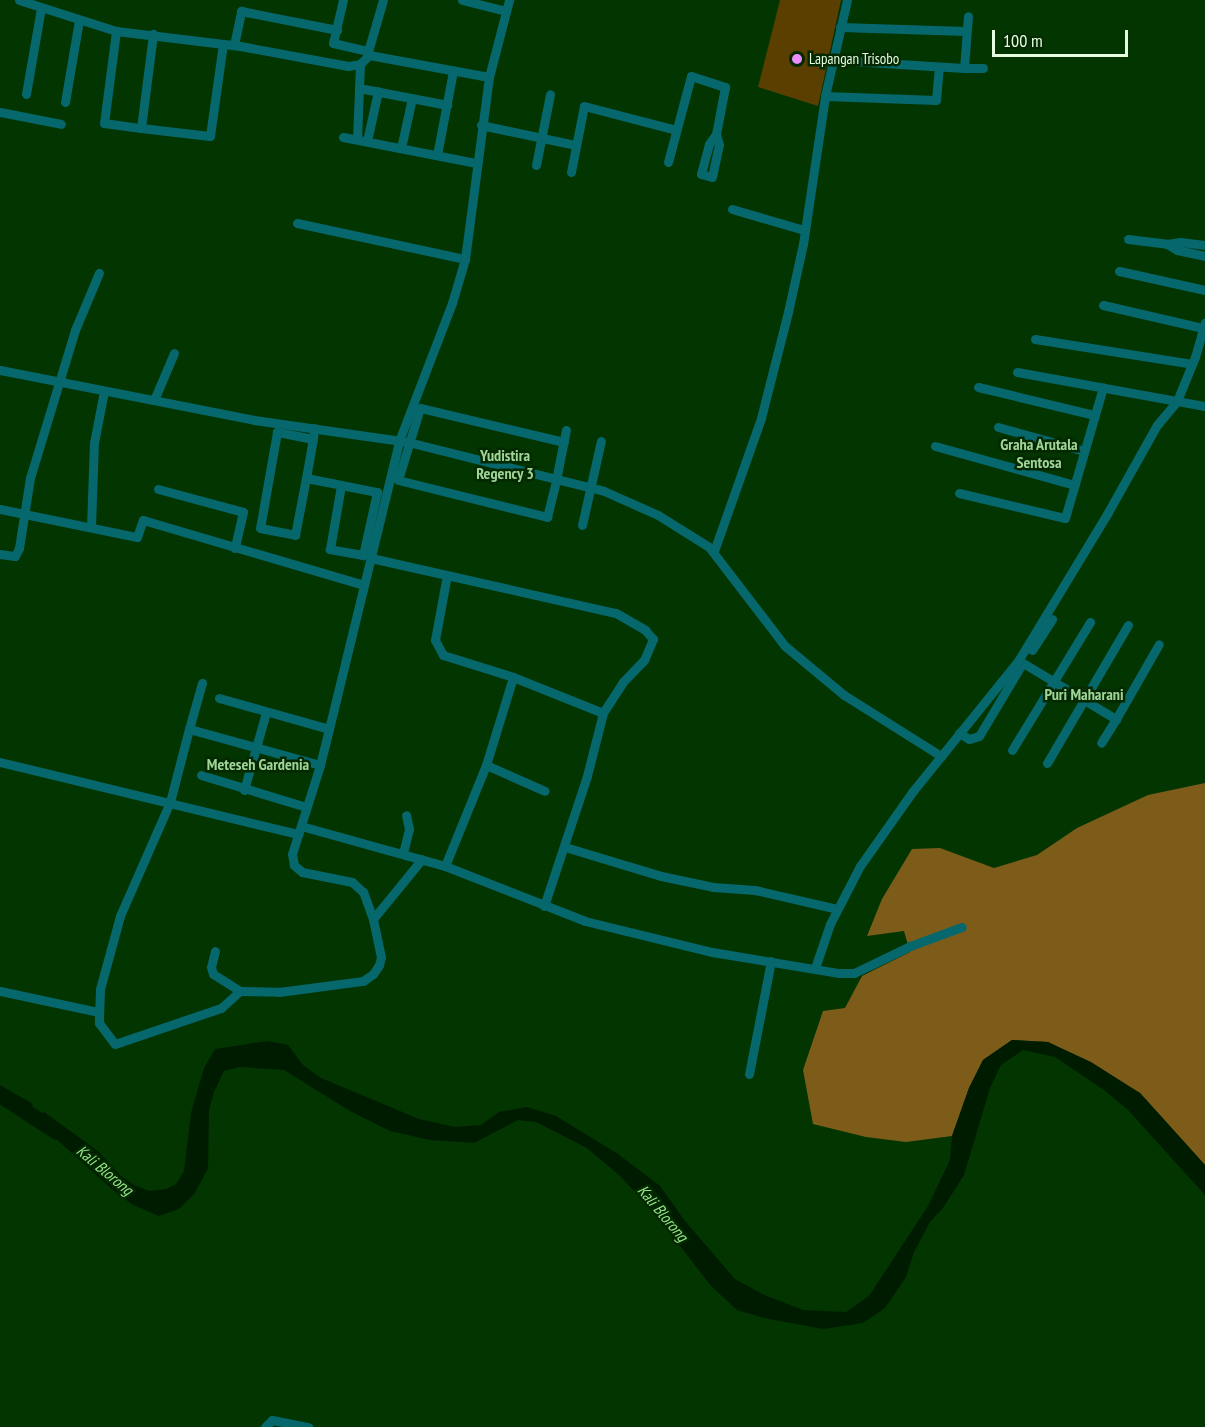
<!DOCTYPE html>
<html>
<head>
<meta charset="utf-8">
<style>
	body { margin:0 }
	#map { position:relative; width:1205px; height:1427px; overflow:hidden; background:#023500; font-family:"PT Sans Narrow",sans-serif }
	div>[style] { position:absolute }
	[style*='--x'] { left:calc(var(--x)*1px); top:calc(var(--y)*1px); width:calc(var(--w)*1px); rotate:calc(var(--a)*1deg) }
	.green>* { inset:0; background:#5a3f01 }
	.forest>* { inset:0; background:#7d5c19 }
	.water>* { inset:0; background:#001c00 }
	.river>* { height:16px; margin:-8px; padding:0 8px; transform-origin:8px; border-radius:8px; background:#001c00 }
	.street>* { height:9px; margin:-4.5px; padding:0 4.5px; transform-origin:4.5px; border-radius:4.5px; background:#06676d }
	.dots>* { width:16px; height:16px; translate:-50% -50%; box-sizing:border-box; border:3px solid #042901; border-radius:50% }
	span { translate:-50% -50%; white-space:nowrap; text-align:center; line-height:1.15; -webkit-text-stroke:5px #042901; paint-order:stroke }
	.poi-label { font-size:15px; color:#e4fedf }
	.left { translate:0 -50%; text-align:left }
	.neighbourhood-label { font-size:16px; color:#a1d499; font-weight:700 }
	.water-label { font-size:16px; color:#94e288; font-style:italic }
	.scale { position:absolute; left:992px; top:30px; width:136px; height:27px; box-sizing:border-box; border:3px solid #e4fedf; border-top:0; padding-left:8px; font-size:18px; line-height:21px; white-space:nowrap; color:#e4fedf; -webkit-text-stroke:4px #042901; paint-order:stroke }
</style>
</head>
<body>
<div id="map">
	<div class="green">
		<i style="clip-path:polygon(780px 0,841px 0,818px 106px,758px 87px)"></i>
	</div>
	<div class="forest">
		<i style="clip-path:polygon(1205px 783px,1205px 1165px,1140px 1093px,1048px 1042px,1012px 1040px,983px 1060px,969px 1088px,952px 1136px,906px 1142px,866px 1137px,813px 1124px,803px 1070px,823px 1011px,845px 1008px,862px 976px,910px 952px,904px 931px,867px 936px,882px 899px,912px 849px,940px 848px,994px 868px,1037px 855px,1077px 828px,1148px 795px)"></i>
	</div>
	<div class="water">
		<i style="clip-path:polygon(1012px 1040px,1048px 1042px,1091px 1062px,1140px 1093px,1205px 1165px,1205px 1195px,1128px 1110px,1104px 1090px,1055px 1057px,1023px 1050px,1001px 1065px,990px 1088px,964px 1175px,943px 1208px,930px 1222px,914px 1252px,906px 1277px,885px 1308px,863px 1323px,823px 1329px,764px 1318px,737px 1310px,711px 1286px,657px 1216px,620px 1176px,587px 1148px,536px 1122px,518px 1120px,474px 1143px,430px 1140px,390px 1131px,350px 1111px,284px 1070px,240px 1067px,224px 1071px,214px 1092px,209px 1110px,208px 1168px,195px 1193px,179px 1209px,159px 1216px,133px 1205px,113px 1190px,54px 1137px,36px 1126px,44px 1112px,98px 1151px,121px 1176px,134px 1185px,149px 1191px,166px 1189px,176px 1184px,184px 1171px,191px 1113px,204px 1068px,215px 1049px,268px 1041px,288px 1045px,303px 1065px,321px 1078px,419px 1119px,455px 1127px,481px 1125px,499px 1112px,527px 1107px,556px 1116px,618px 1154px,660px 1186px,685px 1221px,735px 1279px,762px 1294px,803px 1310px,846px 1312px,869px 1296px,928px 1206px,950px 1160px,952px 1136px,969px 1088px,983px 1060px)"></i>
		<i style="clip-path:polygon(0 1085px,33px 1104px,26px 1116px,0 1102px)"></i>
	</div>
	<div class="river">
		<i style="--x:0;--y:1095;--w:68;--a:33"></i>
	</div>
	<div class="street">
		<i style="--x:19;--y:0;--w:102;--a:17.7"></i>
		<i style="--x:116;--y:31;--w:125;--a:6.9"></i>
		<i style="--x:240;--y:46;--w:110;--a:10.5"></i>
		<i style="--x:348;--y:66;--w:12;--a:-9"></i>
		<i style="--x:360;--y:64;--w:13;--a:-45"></i>
		<i style="--x:369;--y:55;--w:122;--a:10.4"></i>
		<i style="--x:343;--y:0;--w:44;--a:103.1"></i>
		<i style="--x:333;--y:43;--w:36;--a:13"></i>
		<i style="--x:462;--y:0;--w:45;--a:14"></i>
		<i style="--x:840;--y:27;--w:126;--a:1.8"></i>
		<i style="--x:116;--y:31;--w:93;--a:97.4"></i>
		<i style="--x:104;--y:123;--w:37;--a:8"></i>
		<i style="--x:141;--y:128;--w:69;--a:6.6"></i>
		<i style="--x:210;--y:136;--w:93;--a:-82"></i>
		<i style="--x:234;--y:45;--w:35;--a:-78"></i>
		<i style="--x:241;--y:11;--w:98;--a:11.2"></i>
		<i style="--x:367;--y:55;--w:57;--a:-73.8"></i>
		<i style="--x:834;--y:60;--w:130;--a:3.5"></i>
		<i style="--x:964;--y:68;--w:52;--a:-85.6"></i>
		<i style="--x:964;--y:68;--w:19;--a:0"></i>
		<i style="--x:359;--y:88;--w:90;--a:10.9"></i>
		<i style="--x:26;--y:94;--w:87;--a:-80.1"></i>
		<i style="--x:825;--y:96;--w:111;--a:2.1"></i>
		<i style="--x:936;--y:100;--w:33;--a:-85"></i>
		<i style="--x:65;--y:102;--w:83;--a:-80.3"></i>
		<i style="--x:0;--y:112;--w:62;--a:11.1"></i>
		<i style="--x:481;--y:125;--w:96;--a:12"></i>
		<i style="--x:141;--y:128;--w:95;--a:-82.7"></i>
		<i style="--x:343;--y:137;--w:136;--a:11.1"></i>
		<i style="--x:357;--y:139;--w:75;--a:-87.7"></i>
		<i style="--x:367;--y:141;--w:51;--a:-77.6"></i>
		<i style="--x:401;--y:148;--w:51;--a:-77.6"></i>
		<i style="--x:437;--y:155;--w:86;--a:-79.2"></i>
		<i style="--x:668;--y:162;--w:89;--a:-75"></i>
		<i style="--x:691;--y:76;--w:36;--a:18"></i>
		<i style="--x:725;--y:87;--w:48;--a:100.8"></i>
		<i style="--x:716;--y:134;--w:12;--a:125"></i>
		<i style="--x:709;--y:144;--w:31;--a:105"></i>
		<i style="--x:701;--y:174;--w:11;--a:15"></i>
		<i style="--x:712;--y:177;--w:33;--a:-78"></i>
		<i style="--x:719;--y:145;--w:11;--a:-105"></i>
		<i style="--x:536;--y:165;--w:72;--a:-78.8"></i>
		<i style="--x:571;--y:172;--w:67;--a:-78.9"></i>
		<i style="--x:584;--y:106;--w:95;--a:14.6"></i>
		<i style="--x:732;--y:209;--w:75;--a:16.3"></i>
		<i style="--x:297;--y:223;--w:172;--a:12.1"></i>
		<i style="--x:1128;--y:239;--w:39;--a:7"></i>
		<i style="--x:1205;--y:245;--w:25;--a:-173"></i>
		<i style="--x:1180;--y:242;--w:13;--a:171"></i>
		<i style="--x:1167;--y:244;--w:12;--a:31"></i>
		<i style="--x:1177;--y:250;--w:29;--a:12"></i>
		<i style="--x:1119;--y:271;--w:88;--a:12.5"></i>
		<i style="--x:1103;--y:305;--w:103;--a:13"></i>
		<i style="--x:1035;--y:339;--w:159;--a:9"></i>
		<i style="--x:0;--y:370;--w:259;--a:11.1"></i>
		<i style="--x:254;--y:420;--w:156;--a:8.1"></i>
		<i style="--x:408;--y:442;--w:202;--a:14"></i>
		<i style="--x:604;--y:491;--w:59;--a:24"></i>
		<i style="--x:658;--y:515;--w:60;--a:32.1"></i>
		<i style="--x:709;--y:547;--w:125;--a:52.5"></i>
		<i style="--x:785;--y:646;--w:77;--a:39.7"></i>
		<i style="--x:844;--y:695;--w:115;--a:32.2"></i>
		<i style="--x:1017;--y:372;--w:191;--a:10.3"></i>
		<i style="--x:978;--y:387;--w:120;--a:13.5"></i>
		<i style="--x:154;--y:400;--w:51;--a:-66.9"></i>
		<i style="--x:998;--y:427;--w:89;--a:15.6"></i>
		<i style="--x:313;--y:439;--w:37;--a:-169"></i>
		<i style="--x:277;--y:432;--w:97;--a:100"></i>
		<i style="--x:260;--y:528;--w:36;--a:11"></i>
		<i style="--x:295;--y:535;--w:58;--a:-79.1"></i>
		<i style="--x:306;--y:478;--w:40;--a:-80"></i>
		<i style="--x:313;--y:439;--w:11;--a:-85"></i>
		<i style="--x:564;--y:442;--w:148;--a:-166.7"></i>
		<i style="--x:420;--y:408;--w:75;--a:107"></i>
		<i style="--x:398;--y:480;--w:154;--a:13.9"></i>
		<i style="--x:547;--y:517;--w:38;--a:-76"></i>
		<i style="--x:556;--y:480;--w:51;--a:-78.7"></i>
		<i style="--x:935;--y:446;--w:145;--a:15.6"></i>
		<i style="--x:306;--y:478;--w:36;--a:11"></i>
		<i style="--x:341;--y:485;--w:37;--a:11"></i>
		<i style="--x:377;--y:492;--w:65;--a:102.5"></i>
		<i style="--x:363;--y:555;--w:34;--a:-170"></i>
		<i style="--x:330;--y:549;--w:65;--a:-80.2"></i>
		<i style="--x:158;--y:489;--w:88;--a:15.1"></i>
		<i style="--x:243;--y:512;--w:37;--a:103"></i>
		<i style="--x:959;--y:493;--w:109;--a:13.3"></i>
		<i style="--x:1065;--y:518;--w:136;--a:-73.8"></i>
		<i style="--x:0;--y:509;--w:140;--a:11.6"></i>
		<i style="--x:137;--y:537;--w:18;--a:-71"></i>
		<i style="--x:143;--y:520;--w:230;--a:16.4"></i>
		<i style="--x:582;--y:525;--w:86;--a:-77.3"></i>
		<i style="--x:91;--y:527;--w:84;--a:-88"></i>
		<i style="--x:94;--y:443;--w:53;--a:-79.1"></i>
		<i style="--x:714;--y:551;--w:141;--a:-70.5"></i>
		<i style="--x:761;--y:418;--w:109;--a:-75.7"></i>
		<i style="--x:788;--y:312;--w:70;--a:-77.6"></i>
		<i style="--x:803;--y:244;--w:150;--a:-81.5"></i>
		<i style="--x:825;--y:96;--w:98;--a:-77.1"></i>
		<i style="--x:0;--y:554;--w:15;--a:8"></i>
		<i style="--x:15;--y:556;--w:9;--a:-63"></i>
		<i style="--x:19;--y:548;--w:71;--a:-81.1"></i>
		<i style="--x:30;--y:478;--w:155;--a:-73.1"></i>
		<i style="--x:75;--y:330;--w:62;--a:-67.2"></i>
		<i style="--x:371;--y:558;--w:251;--a:12.7"></i>
		<i style="--x:616;--y:613;--w:34;--a:30"></i>
		<i style="--x:645;--y:630;--w:12;--a:48"></i>
		<i style="--x:653;--y:639;--w:23;--a:113"></i>
		<i style="--x:644;--y:660;--w:30;--a:134"></i>
		<i style="--x:623;--y:682;--w:37;--a:123"></i>
		<i style="--x:603;--y:713;--w:65;--a:104.3"></i>
		<i style="--x:587;--y:776;--w:137;--a:108.3"></i>
		<i style="--x:447;--y:575;--w:66;--a:100.5"></i>
		<i style="--x:435;--y:640;--w:17;--a:62"></i>
		<i style="--x:443;--y:655;--w:73;--a:17.4"></i>
		<i style="--x:513;--y:677;--w:97;--a:21.8"></i>
		<i style="--x:1032;--y:650;--w:37;--a:-57"></i>
		<i style="--x:1023;--y:663;--w:109;--a:31.1"></i>
		<i style="--x:1116;--y:719;--w:28;--a:122"></i>
		<i style="--x:219;--y:698;--w:114;--a:15.7"></i>
		<i style="--x:1116;--y:719;--w:86;--a:-60.2"></i>
		<i style="--x:189;--y:729;--w:48;--a:-74.2"></i>
		<i style="--x:959;--y:733;--w:12;--a:31"></i>
		<i style="--x:969;--y:739;--w:10;--a:-17"></i>
		<i style="--x:979;--y:736;--w:84;--a:-59.2"></i>
		<i style="--x:1012;--y:750;--w:150;--a:-58.6"></i>
		<i style="--x:0;--y:762;--w:307;--a:13.6"></i>
		<i style="--x:1047;--y:763;--w:160;--a:-59.6"></i>
		<i style="--x:320;--y:765;--w:136;--a:-164.6"></i>
		<i style="--x:189;--y:729;--w:75;--a:104.6"></i>
		<i style="--x:170;--y:802;--w:124;--a:113.7"></i>
		<i style="--x:120;--y:916;--w:76;--a:105.3"></i>
		<i style="--x:100;--y:989;--w:34;--a:92"></i>
		<i style="--x:99;--y:1023;--w:26;--a:53"></i>
		<i style="--x:115;--y:1044;--w:112;--a:-18.8"></i>
		<i style="--x:221;--y:1008;--w:25;--a:-42"></i>
		<i style="--x:240;--y:991;--w:39;--a:1"></i>
		<i style="--x:279;--y:992;--w:85;--a:-7.5"></i>
		<i style="--x:363;--y:981;--w:12;--a:-35"></i>
		<i style="--x:373;--y:974;--w:11;--a:-56"></i>
		<i style="--x:379;--y:965;--w:8;--a:-76"></i>
		<i style="--x:381;--y:957;--w:39;--a:-102"></i>
		<i style="--x:373;--y:919;--w:29;--a:-110"></i>
		<i style="--x:363;--y:892;--w:15;--a:-138"></i>
		<i style="--x:352;--y:882;--w:51;--a:-168.7"></i>
		<i style="--x:302;--y:872;--w:11;--a:-139"></i>
		<i style="--x:294;--y:865;--w:11;--a:-100"></i>
		<i style="--x:292;--y:854;--w:93;--a:-72.5"></i>
		<i style="--x:320;--y:765;--w:37;--a:-76"></i>
		<i style="--x:329;--y:729;--w:296;--a:-76.3"></i>
		<i style="--x:399;--y:441;--w:148;--a:-69"></i>
		<i style="--x:452;--y:303;--w:46;--a:-73.5"></i>
		<i style="--x:465;--y:259;--w:184;--a:-82.5"></i>
		<i style="--x:489;--y:77;--w:80;--a:-75.4"></i>
		<i style="--x:486;--y:765;--w:64;--a:23.8"></i>
		<i style="--x:201;--y:775;--w:110;--a:16.9"></i>
		<i style="--x:244;--y:790;--w:81;--a:-74.2"></i>
		<i style="--x:301;--y:826;--w:149;--a:15.5"></i>
		<i style="--x:445;--y:866;--w:150;--a:21.4"></i>
		<i style="--x:585;--y:921;--w:131;--a:13.7"></i>
		<i style="--x:712;--y:952;--w:129;--a:9.4"></i>
		<i style="--x:839;--y:973;--w:15;--a:0"></i>
		<i style="--x:854;--y:973;--w:62;--a:-25.7"></i>
		<i style="--x:910;--y:946;--w:55;--a:-20.1"></i>
		<i style="--x:565;--y:847;--w:100;--a:16.8"></i>
		<i style="--x:661;--y:876;--w:53;--a:11.9"></i>
		<i style="--x:713;--y:887;--w:42;--a:4.1"></i>
		<i style="--x:755;--y:890;--w:84;--a:13"></i>
		<i style="--x:403;--y:853;--w:25;--a:-76"></i>
		<i style="--x:409;--y:829;--w:14;--a:-102"></i>
		<i style="--x:445;--y:866;--w:109;--a:-67.9"></i>
		<i style="--x:486;--y:765;--w:92;--a:-72.9"></i>
		<i style="--x:373;--y:919;--w:77;--a:-50.8"></i>
		<i style="--x:215;--y:951;--w:16;--a:104"></i>
		<i style="--x:211;--y:967;--w:7;--a:74"></i>
		<i style="--x:213;--y:974;--w:32;--a:32"></i>
		<i style="--x:815;--y:968;--w:46;--a:-71.2"></i>
		<i style="--x:830;--y:924;--w:65;--a:-62.7"></i>
		<i style="--x:860;--y:866;--w:92;--a:-54.8"></i>
		<i style="--x:913;--y:791;--w:167;--a:-51.1"></i>
		<i style="--x:1018;--y:661;--w:172;--a:-58.8"></i>
		<i style="--x:1107;--y:514;--w:102;--a:-60.7"></i>
		<i style="--x:1157;--y:425;--w:31;--a:-50"></i>
		<i style="--x:1177;--y:401;--w:48;--a:-67.8"></i>
		<i style="--x:1195;--y:357;--w:36;--a:-74"></i>
		<i style="--x:0;--y:991;--w:100;--a:12.1"></i>
		<i style="--x:749;--y:1074;--w:115;--a:-79"></i>
		<i style="--x:265;--y:1427;--w:10;--a:-45"></i>
		<i style="--x:272;--y:1420;--w:37;--a:11"></i>
	</div>
	<div class="dots">
		<i style="left:797px;top:59px;background:#eb8dfc"></i>
	</div>
	<div class="poi-label">
		<span class="left" style="left:809px;top:59px">Lapangan Trisobo</span>
	</div>
	<div class="neighbourhood-label">
		<span style="left:1039px;top:453px">Graha Arutala<br>Sentosa</span>
		<span style="left:505px;top:464px">Yudistira<br>Regency 3</span>
		<span style="left:1084px;top:694px">Puri Maharani</span>
		<span style="left:258px;top:764px">Meteseh Gardenia</span>
	</div>
	<div class="water-label">
		<span style="left:105px;top:1170px;rotate:40deg">Kali Blorong</span>
		<span style="left:663px;top:1213px;rotate:50deg">Kali Blorong</span>
	</div>
	<div class="scale">100 m</div>
</div>
</body>
</html>
